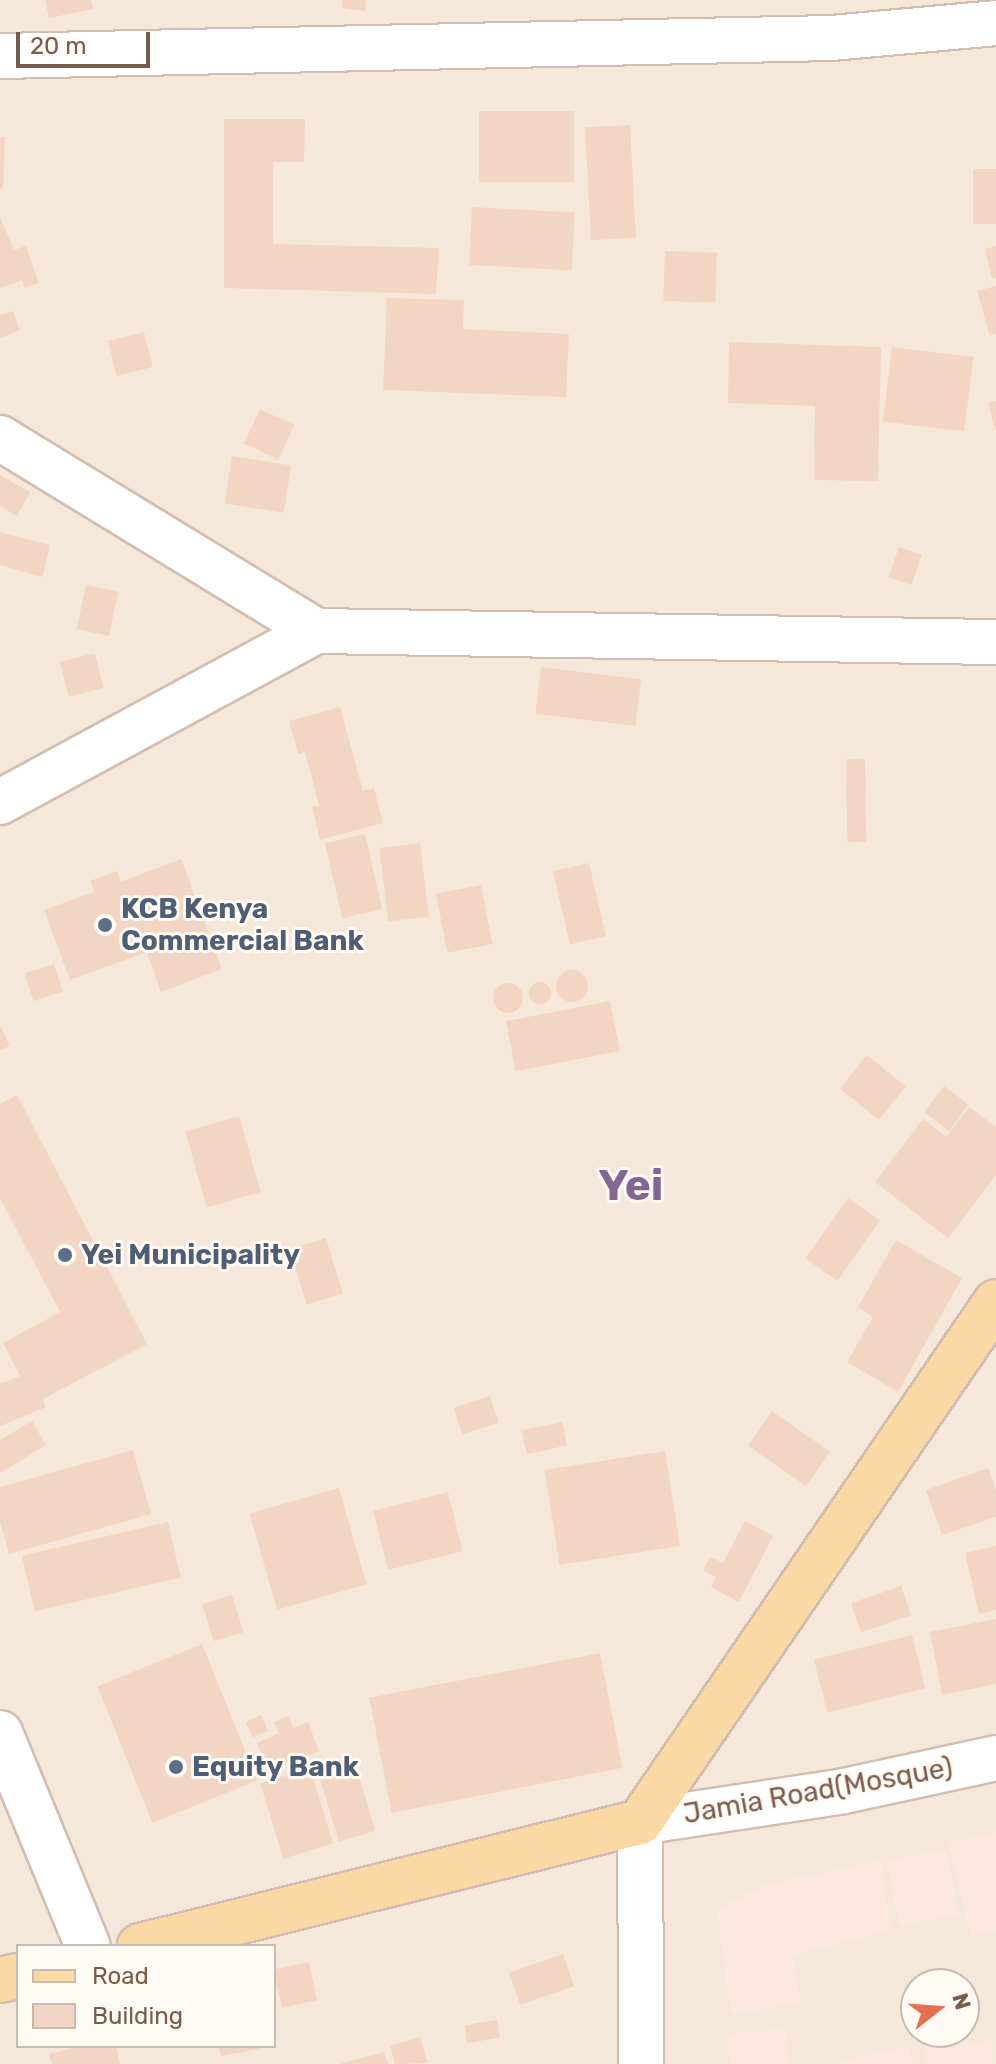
<!DOCTYPE html>
<html>
<head>
<meta charset="utf-8">
<style>
	body { margin:0 }
	#map { position:relative; width:996px; height:2064px; overflow:hidden; background:#fdf6ec; font-family:Rubik,sans-serif }
	div>[style] { position:absolute }
	[style*='--x'] { left:calc(var(--x)*1px); top:calc(var(--y)*1px); width:calc(var(--w)*1px); rotate:calc(var(--a)*1deg) }
	.residential>* { inset:0; background:#f5e8da }
	.commercial>* { inset:0; background:#fde8e0; transform-origin:0 0 }
	.building>* { inset:0; background:#f3d5c3; transform-origin:0 0 }
	.round { border-radius:50% }
	.roads { filter:drop-shadow(2px 0 #d1beb0) drop-shadow(-2px 0 #d1beb0) drop-shadow(0 2px #d1beb0) drop-shadow(0 -2px #d1beb0) }
	.minor>* { height:44px; margin:-22px; padding:0 22px; transform-origin:22px; border-radius:22px; background:#fff }
	.major>* { height:44px; margin:-22px; padding:0 22px; transform-origin:22px; border-radius:22px; background:#fbd9a5 }
	.dots>* { width:22px; height:22px; translate:-50% -50%; box-sizing:border-box; border:4px solid #fffaf3; border-radius:50% }
	span { translate:-50% -50%; white-space:nowrap; text-align:center; line-height:1.15; -webkit-text-stroke:6px #fffaf3; paint-order:stroke }
	.service-label { font-size:28px; color:#4e5e75; font-weight:700 }
	.left { translate:0 -50%; text-align:left }
	.street-label { font-size:28px; color:#7a5c4d }
	.town-label { font-size:44px; color:#846695; font-weight:700 }
	.legend { position:absolute; left:16px; top:1944px; width:260px; height:104px; box-sizing:border-box; background:#fffaf3; border:2px solid #cabbb1; margin:0; padding:10px 14px; list-style:none; font-size:24px; color:#7a5c4d }
	.legend li { display:flex; align-items:center; gap:16px; height:40px }
	.legend b { width:40px; border:2px solid #cabbb1 }
	.north { position:absolute; left:900px; top:1968px; width:80px; height:80px; box-sizing:border-box; background:#fffaf3; border:2px solid #cabbb1; border-radius:50%; rotate:73deg; font-size:22px; font-weight:700; line-height:32px; text-align:center; color:#7a5c4d }
	.north::after { content:''; display:block; margin:auto; width:28px; height:36px; background:#e76f51; clip-path:polygon(50% 0,100% 100%,50% 72%,0 100%) }
	.scale { position:absolute; left:16px; top:32px; width:134px; height:36px; box-sizing:border-box; border:4px solid #7a5c4d; border-top:0; padding-left:10px; font-size:24px; line-height:28px; white-space:nowrap; color:#7a5c4d; -webkit-text-stroke:6px #fffaf3; paint-order:stroke }
</style>
</head>
<body>
<div id="map">
	<div class="residential">
		<i style="clip-path:polygon(evenodd,0 0,996px 0,996px 2064px,0 2064px,0 0,18px 1946px,274px 1946px,274px 2046px,18px 2046px,18px 1946px,0 0,916px 1984px,964px 1984px,964px 2032px,916px 2032px,916px 1984px)"></i>
	</div>
	<div class="commercial">
		<i style="clip-path:polygon(996px 1832px,996px 1929px,971px 1935px,949px 1843px)"></i>
		<i style="left:946px;top:1850px;width:65px;height:60px;rotate:79deg"></i>
		<i style="clip-path:polygon(881px 1861px,890px 1930px,792px 1955px,800px 2003px,731px 2013px,717px 1910px,765px 1885px)"></i>
		<i style="clip-path:polygon(785px 2029px,789px 2064px,730px 2064px,727px 2034px)"></i>
		<i style="clip-path:polygon(991px 2041px,992px 2064px,925px 2064px,924px 2045px)"></i>
		<i style="clip-path:polygon(909px 2046px,913px 2064px,836px 2064px,836px 2062px)"></i>
	</div>
	<div class="building">
		<i style="clip-path:polygon(45px 0,91px 0,93px 9px,49px 18px)"></i>
		<i style="clip-path:polygon(343px 0,366px 0,365px 11px,342px 8px)"></i>
		<i style="left:479px;top:111px;width:95px;height:71px"></i>
		<i style="clip-path:polygon(224px 119px,305px 119px,304px 162px,273px 162px,273px 244px,439px 248px,436px 294px,224px 288px)"></i>
		<i style="left:630px;top:125px;width:113px;height:45px;rotate:87deg"></i>
		<i style="clip-path:polygon(0 137px,5px 137px,3px 189px,0 188px)"></i>
		<i style="left:973px;top:169px;width:23px;height:55px"></i>
		<i style="left:472px;top:207px;width:103px;height:58px;rotate:3deg"></i>
		<i style="clip-path:polygon(0 217px,14px 250px,26px 246px,39px 283px,25px 288px,22px 280px,0 288px)"></i>
		<i style="clip-path:polygon(996px 246px,996px 278px,992px 279px,985px 249px)"></i>
		<i style="left:665px;top:251px;width:52px;height:50px;rotate:2deg"></i>
		<i style="clip-path:polygon(996px 286px,996px 334px,990px 336px,977px 291px)"></i>
		<i style="clip-path:polygon(387px 298px,464px 300px,463px 329px,569px 334px,566px 397px,383px 390px)"></i>
		<i style="clip-path:polygon(13px 311px,20px 330px,0 338px,0 315px)"></i>
		<i style="left:144px;top:332px;width:36px;height:37px;rotate:76deg"></i>
		<i style="clip-path:polygon(729px 342px,881px 347px,878px 481px,814px 480px,815px 406px,728px 403px)"></i>
		<i style="left:892px;top:347px;width:82px;height:75px;rotate:7deg"></i>
		<i style="clip-path:polygon(996px 401px,996px 430px,995px 430px,988px 403px)"></i>
		<i style="left:260px;top:409px;width:38px;height:38px;rotate:25deg"></i>
		<i style="left:232px;top:456px;width:60px;height:48px;rotate:9deg"></i>
		<i style="clip-path:polygon(0 475px,30px 492px,17px 516px,0 506px)"></i>
		<i style="clip-path:polygon(0 532px,50px 545px,42px 577px,0 565px)"></i>
		<i style="left:899px;top:547px;width:24px;height:32px;rotate:19deg"></i>
		<i style="left:86px;top:585px;width:33px;height:45px;rotate:12deg"></i>
		<i style="left:95px;top:653px;width:36px;height:36px;rotate:76deg"></i>
		<i style="left:541px;top:667px;width:101px;height:47px;rotate:7deg"></i>
		<i style="clip-path:polygon(340px 707px,363px 791px,374px 788px,383px 823px,320px 840px,312px 807px,319px 805px,305px 752px,298px 754px,289px 721px)"></i>
		<i style="left:865px;top:759px;width:83px;height:19px;rotate:89deg"></i>
		<i style="left:365px;top:834px;width:77px;height:41px;rotate:77deg"></i>
		<i style="left:420px;top:843px;width:74px;height:41px;rotate:83deg"></i>
		<i style="clip-path:polygon(181px 859px,222px 969px,161px 992px,147px 952px,70px 980px,44px 910px,94px 892px,90px 881px,117px 871px,121px 882px)"></i>
		<i style="left:589px;top:863px;width:75px;height:37px;rotate:77deg"></i>
		<i style="left:481px;top:885px;width:60px;height:46px;rotate:79deg"></i>
		<i style="left:54px;top:964px;width:29px;height:31px;rotate:72deg"></i>
		<i class="round" style="left:556px;top:970px;width:32px;height:32px"></i>
		<i class="round" style="left:529px;top:982px;width:22px;height:22px"></i>
		<i class="round" style="left:493px;top:983px;width:30px;height:30px"></i>
		<i style="left:610px;top:1001px;width:51px;height:106px;rotate:79deg"></i>
		<i style="clip-path:polygon(0 1025px,10px 1046px,0 1050px)"></i>
		<i style="left:867px;top:1055px;width:50px;height:43px;rotate:39deg"></i>
		<i style="left:944px;top:1086px;width:31px;height:33px;rotate:37deg"></i>
		<i style="clip-path:polygon(17px 1095px,147px 1344px,43px 1399px,46px 1407px,0 1426px,0 1384px,20px 1376px,3px 1343px,60px 1312px,0 1198px,0 1104px)"></i>
		<i style="clip-path:polygon(969px 1107px,996px 1127px,996px 1175px,948px 1238px,875px 1182px,923px 1119px,946px 1137px)"></i>
		<i style="left:239px;top:1116px;width:79px;height:56px;rotate:74deg"></i>
		<i style="left:848px;top:1198px;width:39px;height:74px;rotate:35deg"></i>
		<i style="left:326px;top:1238px;width:58px;height:38px;rotate:73deg"></i>
		<i style="clip-path:polygon(896px 1240px,962px 1278px,898px 1392px,847px 1362px,873px 1317px,858px 1307px)"></i>
		<i style="left:490px;top:1396px;width:28px;height:38px;rotate:72deg"></i>
		<i style="left:772px;top:1411px;width:71px;height:42px;rotate:35deg"></i>
		<i style="clip-path:polygon(32px 1421px,46px 1445px,0 1473px,0 1440px)"></i>
		<i style="left:562px;top:1422px;width:24px;height:41px;rotate:78deg"></i>
		<i style="clip-path:polygon(133px 1450px,151px 1514px,9px 1554px,0 1522px,0 1487px)"></i>
		<i style="left:665px;top:1451px;width:96px;height:122px;rotate:81deg"></i>
		<i style="clip-path:polygon(988px 1468px,996px 1490px,996px 1517px,942px 1535px,926px 1490px)"></i>
		<i style="left:339px;top:1488px;width:100px;height:93px;rotate:74deg"></i>
		<i style="left:448px;top:1492px;width:61px;height:77px;rotate:76deg"></i>
		<i style="clip-path:polygon(745px 1521px,773px 1536px,739px 1602px,711px 1587px,716px 1577px,703px 1570px,710px 1557px,723px 1563px)"></i>
		<i style="left:168px;top:1522px;width:57px;height:150px;rotate:77deg"></i>
		<i style="clip-path:polygon(996px 1546px,996px 1610px,979px 1614px,965px 1553px)"></i>
		<i style="left:901px;top:1586px;width:31px;height:53px;rotate:71deg"></i>
		<i style="left:232px;top:1595px;width:39px;height:31px;rotate:73deg"></i>
		<i style="clip-path:polygon(996px 1619px,996px 1684px,942px 1695px,930px 1632px)"></i>
		<i style="left:912px;top:1635px;width:55px;height:101px;rotate:76deg"></i>
		<i style="left:202px;top:1644px;width:147px;height:113px;rotate:68deg"></i>
		<i style="left:600px;top:1653px;width:117px;height:235px;rotate:79deg"></i>
		<i style="left:261px;top:1715px;width:17px;height:17px;rotate:65deg"></i>
		<i style="clip-path:polygon(289px 1716px,293px 1728px,308px 1722px,319px 1751px,268px 1771px,257px 1743px,279px 1733px,274px 1722px)"></i>
		<i style="left:353px;top:1757px;width:77px;height:38px;rotate:73deg"></i>
		<i style="left:310px;top:1768px;width:79px;height:52px;rotate:73deg"></i>
		<i style="left:563px;top:1954px;width:34px;height:57px;rotate:71deg"></i>
		<i style="left:309px;top:1962px;width:39px;height:36px;rotate:78deg"></i>
		<i style="left:497px;top:2020px;width:18px;height:33px;rotate:81deg"></i>
		<i style="clip-path:polygon(420px 2037px,428px 2063px,395px 2064px,390px 2046px)"></i>
		<i style="clip-path:polygon(80px 2046px,116px 2046px,120px 2064px,52px 2064px,49px 2054px)"></i>
		<i style="clip-path:polygon(219px 2046px,258px 2046px,259px 2049px,221px 2056px)"></i>
		<i style="clip-path:polygon(384px 2052px,388px 2064px,342px 2064px,342px 2063px)"></i>
	</div>
	<div class="roads">
		<div class="minor">
			<i style="--x:0;--y:56;--w:832;--a:-1.24"></i>
			<i style="--x:832;--y:38;--w:165;--a:-5.2"></i>
			<i style="--x:0;--y:438;--w:370;--a:31.4"></i>
			<i style="--x:0;--y:802;--w:359;--a:-28.4"></i>
			<i style="--x:316;--y:631;--w:680;--a:0.93"></i>
			<i style="--x:0;--y:1733;--w:230;--a:67.6"></i>
			<i style="--x:641;--y:2064;--w:242;--a:-90.2"></i>
			<i style="--x:640;--y:1822;--w:206;--a:-8.6"></i>
			<i style="--x:844;--y:1791;--w:156;--a:-12.2"></i>
		</div>
		<div class="major">
			<i style="--x:140;--y:1946;--w:515;--a:-13.93"></i>
			<i style="--x:640;--y:1822;--w:630;--a:-55.6"></i>
			<i style="--x:0;--y:1980;--w:18;--a:-13"></i>
		</div>
	</div>
	<div class="dots">
		<i style="left:105px;top:925px;background:#5c6f8a"></i>
		<i style="left:65px;top:1255px;background:#5c6f8a"></i>
		<i style="left:176px;top:1767px;background:#5c6f8a"></i>
	</div>
	<div class="service-label">
		<span class="left" style="left:121px;top:925px">KCB Kenya<br>Commercial Bank</span>
		<span class="left" style="left:81px;top:1255px">Yei Municipality</span>
		<span class="left" style="left:192px;top:1767px">Equity Bank</span>
	</div>
	<div class="street-label">
		<span style="left:818px;top:1791px;rotate:-10deg">Jamia Road(Mosque)</span>
	</div>
	<div class="town-label">
		<span style="left:631px;top:1185px">Yei</span>
	</div>
	<ul class="legend">
	<li><b style="height:10px;background:#fbd9a5"></b>Road</li>
	<li><b style="height:22px;background:#f3d5c3"></b>Building</li>
	</ul>
	<div class="north">N</div>
	<div class="scale">20 m</div>
</div>
</body>
</html>
